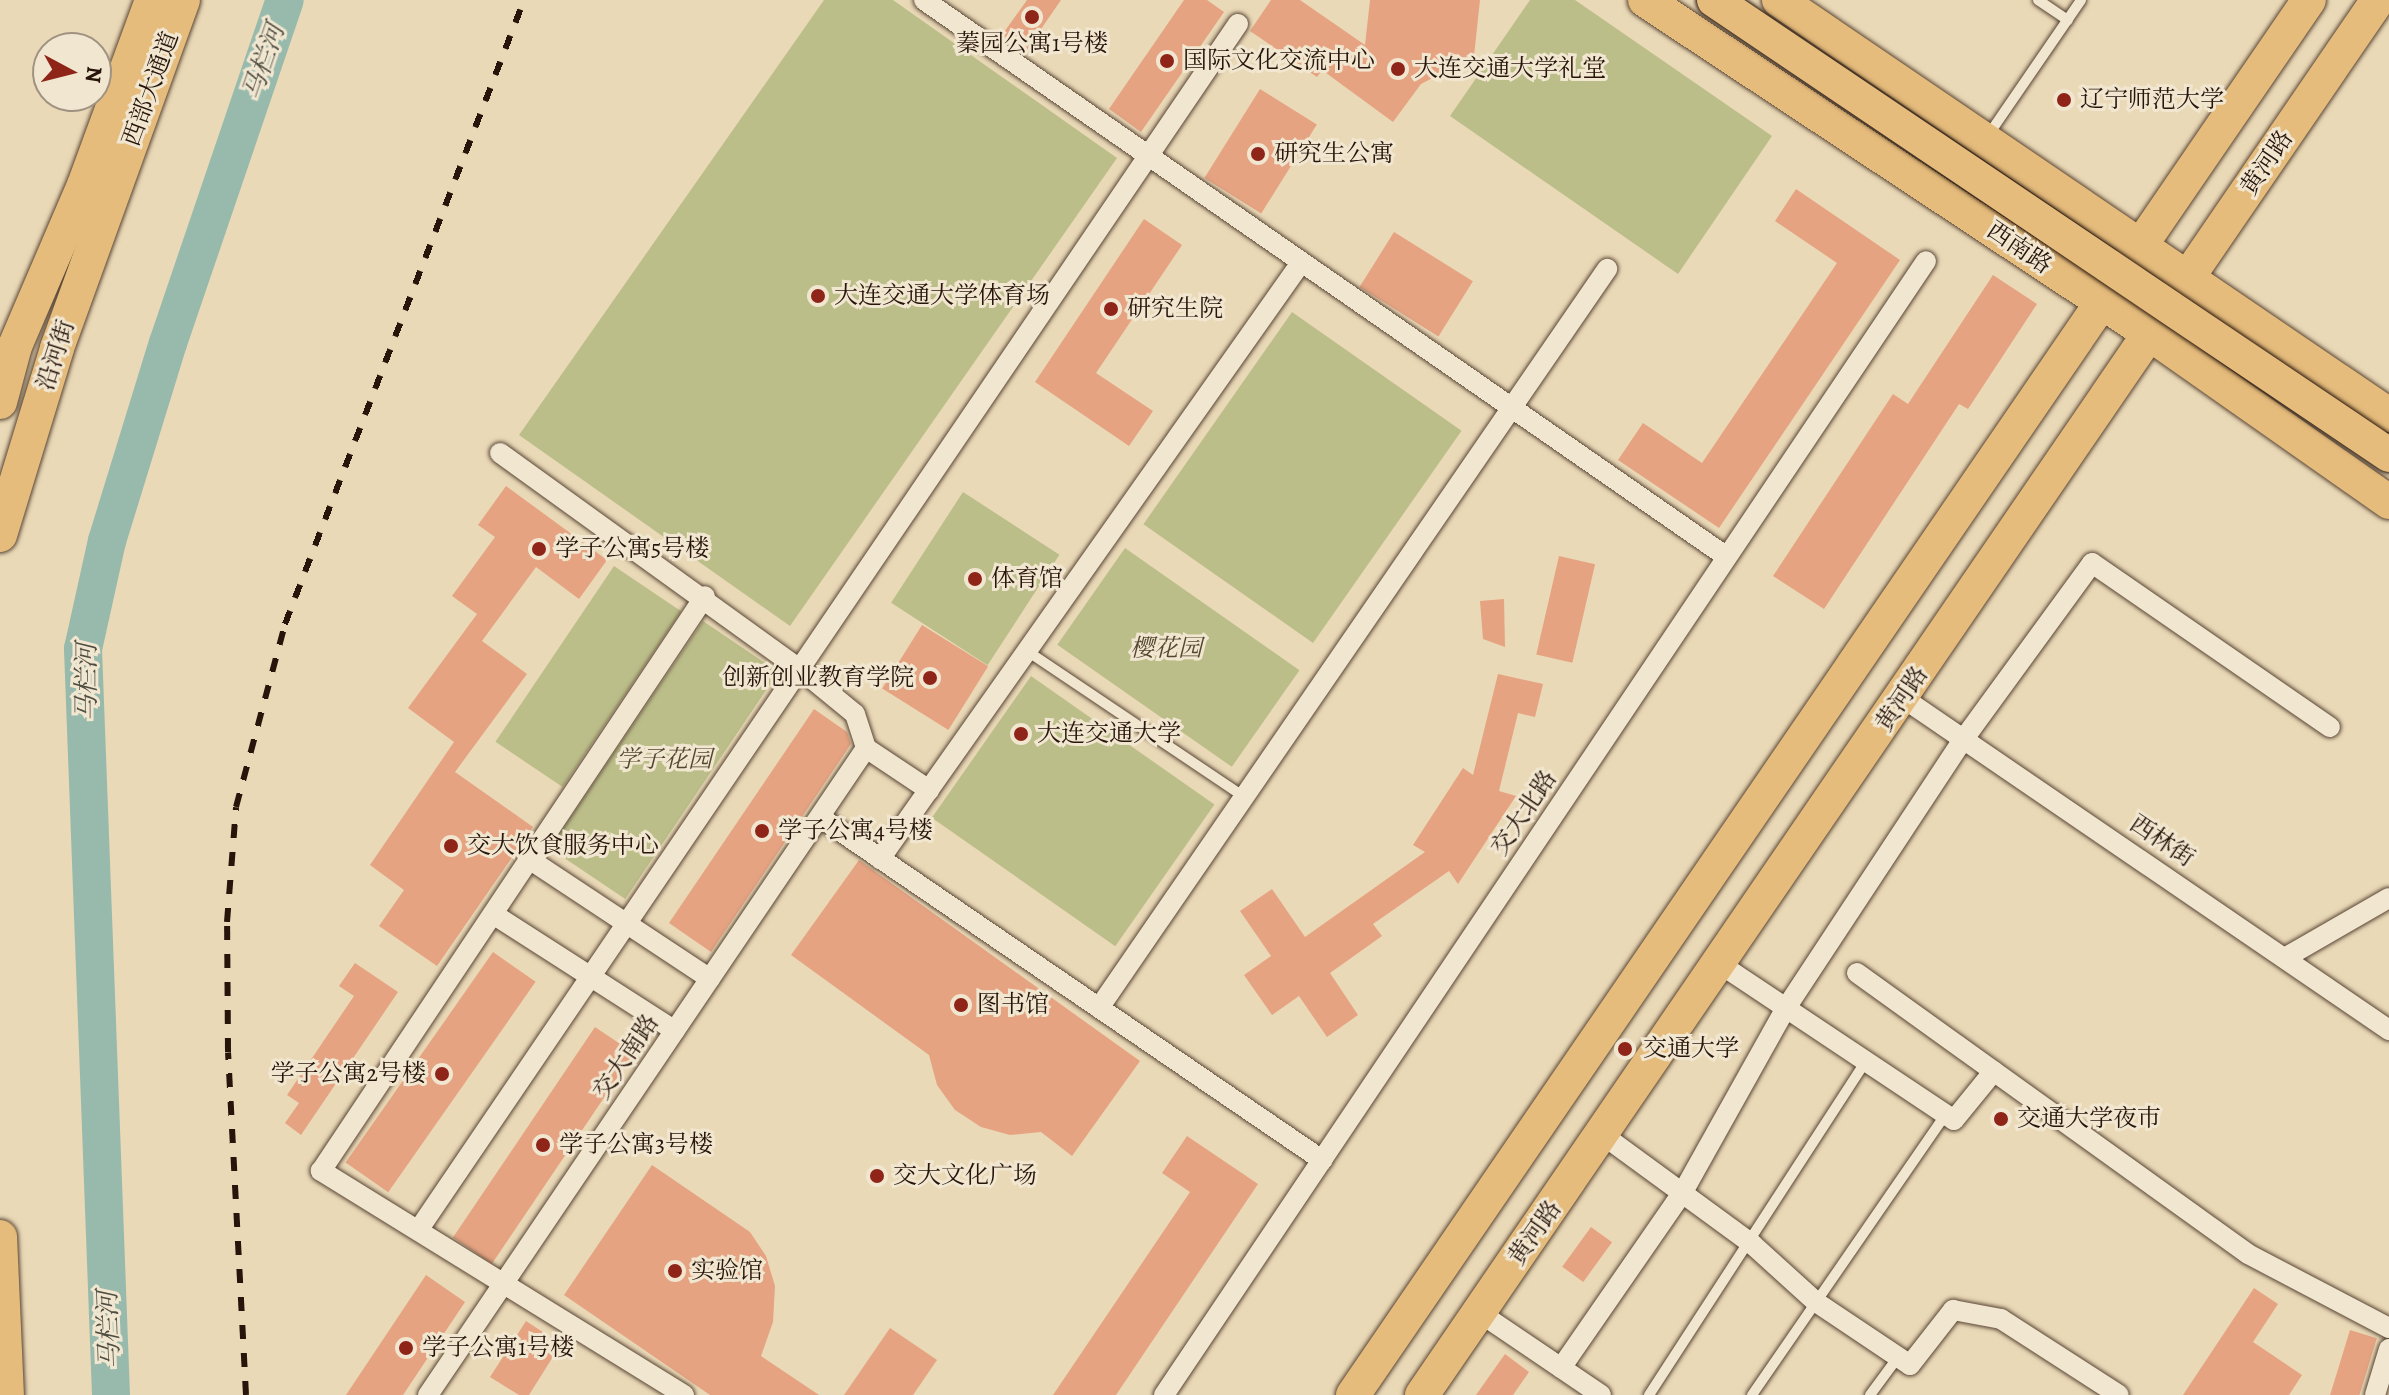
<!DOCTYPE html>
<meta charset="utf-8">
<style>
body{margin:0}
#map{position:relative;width:2389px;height:1395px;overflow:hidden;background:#ead9b7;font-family:Alegreya,"Noto Serif SC",serif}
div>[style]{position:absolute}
.green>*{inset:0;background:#bcbe8a;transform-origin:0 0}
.river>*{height:38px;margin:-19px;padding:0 19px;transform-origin:19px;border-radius:19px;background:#98baac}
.building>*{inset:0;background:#e5a382;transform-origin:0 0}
.roads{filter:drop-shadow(0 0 2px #584535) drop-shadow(0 0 2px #584535)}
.service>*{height:10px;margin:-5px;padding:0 5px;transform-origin:5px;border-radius:5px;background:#f1e6d0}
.minor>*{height:20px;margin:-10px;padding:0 10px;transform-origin:10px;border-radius:10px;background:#f1e6d0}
.primary>*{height:34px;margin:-17px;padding:0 17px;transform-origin:17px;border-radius:17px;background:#e5bc7c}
.trunk>*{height:34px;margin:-17px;padding:0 17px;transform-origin:17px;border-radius:17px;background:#e5bc7c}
.rail>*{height:6px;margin-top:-3px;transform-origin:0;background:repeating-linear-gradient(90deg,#27140a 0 14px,transparent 0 28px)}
.bridges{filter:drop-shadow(0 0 2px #27140a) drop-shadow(0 0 2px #27140a)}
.primary-bridge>*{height:34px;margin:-17px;padding:0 17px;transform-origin:17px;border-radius:17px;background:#e5bc7c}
.dots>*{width:22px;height:22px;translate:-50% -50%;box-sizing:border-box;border:4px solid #f1e6d0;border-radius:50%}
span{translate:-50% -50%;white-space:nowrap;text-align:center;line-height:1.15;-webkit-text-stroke:6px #f1e6d0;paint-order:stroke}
.poi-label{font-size:24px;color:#27140a}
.left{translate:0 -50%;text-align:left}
.right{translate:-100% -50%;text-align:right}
.street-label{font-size:24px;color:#27140a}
.park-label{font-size:24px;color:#544730;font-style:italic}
.water-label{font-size:26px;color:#4f4e43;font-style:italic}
.north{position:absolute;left:32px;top:32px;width:80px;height:80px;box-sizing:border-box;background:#f1e6d0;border:2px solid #a09281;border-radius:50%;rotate:97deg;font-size:22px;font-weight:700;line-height:32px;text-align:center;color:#27140a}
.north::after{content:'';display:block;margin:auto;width:28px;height:36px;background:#8f2418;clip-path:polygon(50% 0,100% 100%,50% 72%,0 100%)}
</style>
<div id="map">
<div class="green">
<i style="clip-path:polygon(824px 0,893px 0,1117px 158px,790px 626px,519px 435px)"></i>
<i style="clip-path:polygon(1530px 0,1575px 0,1772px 136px,1678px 274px,1450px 116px)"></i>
<i style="left:1292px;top:312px;width:207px;height:259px;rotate:35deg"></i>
<i style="left:963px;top:492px;width:115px;height:132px;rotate:33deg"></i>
<i style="left:1125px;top:548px;width:213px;height:118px;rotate:35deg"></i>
<i style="left:614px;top:566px;width:81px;height:212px;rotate:34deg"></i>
<i style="left:703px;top:621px;width:91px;height:274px;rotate:34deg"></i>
<i style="left:1031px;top:676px;width:224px;height:173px;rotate:35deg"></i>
</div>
<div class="river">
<i style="left:111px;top:1395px;width:747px;rotate:-92.15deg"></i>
<i style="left:83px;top:649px;width:111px;rotate:-77.5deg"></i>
<i style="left:107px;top:541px;width:207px;rotate:-72.9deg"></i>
<i style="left:168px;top:343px;width:362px;rotate:-71.2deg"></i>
</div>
<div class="building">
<i style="clip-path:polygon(1027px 0,1061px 0,1026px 51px,1002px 35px)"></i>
<i style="clip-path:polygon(1184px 0,1207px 0,1224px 12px,1141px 132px,1109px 109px)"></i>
<i style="clip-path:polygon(1271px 0,1300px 0,1365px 45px,1370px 0,1480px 0,1474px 56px,1421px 84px,1393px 122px,1322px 70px,1317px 77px,1250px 31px)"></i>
<i style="left:1260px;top:89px;width:67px;height:105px;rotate:32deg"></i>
<i style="clip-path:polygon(1796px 189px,1900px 260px,1719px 528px,1618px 460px,1643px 423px,1702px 463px,1837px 263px,1775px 221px)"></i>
<i style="clip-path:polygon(1144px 219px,1182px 245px,1096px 373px,1153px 411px,1129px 446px,1035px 382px)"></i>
<i style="left:1394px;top:232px;width:93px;height:65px;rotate:32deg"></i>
<i style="clip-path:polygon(1993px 275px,2037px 304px,1968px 409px,1959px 404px,1824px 609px,1773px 576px,1893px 394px,1908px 404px)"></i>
<i style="clip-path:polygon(506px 486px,607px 560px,579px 599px,536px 567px,482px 641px,527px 674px,455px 772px,533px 827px,437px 966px,379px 926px,404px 890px,370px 865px,454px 742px,408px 708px,477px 614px,452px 596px,495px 537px,478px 525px)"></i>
<i style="left:1559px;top:556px;width:37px;height:101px;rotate:13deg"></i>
<i style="clip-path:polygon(1504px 599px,1505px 647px,1483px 639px,1480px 601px)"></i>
<i style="left:922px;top:625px;width:78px;height:75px;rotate:32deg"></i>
<i style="clip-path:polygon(1498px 674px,1543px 684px,1535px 717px,1518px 713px,1499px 791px,1516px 796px,1458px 884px,1449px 871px,1373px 924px,1382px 936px,1330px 973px,1358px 1015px,1327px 1037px,1299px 996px,1272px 1015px,1244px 975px,1271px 956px,1240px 911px,1272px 889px,1305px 937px,1425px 852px,1413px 845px,1463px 768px,1473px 775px)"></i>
<i style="clip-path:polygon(814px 709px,847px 732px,851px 744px,711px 952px,669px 923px)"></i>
<i style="clip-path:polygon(859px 860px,1140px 1061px,1072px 1156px,1041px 1132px,1010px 1135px,981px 1127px,955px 1110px,937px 1085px,929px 1055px,791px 955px)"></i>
<i style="left:493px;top:952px;width:52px;height:257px;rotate:35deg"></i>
<i style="clip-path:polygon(355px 963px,398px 992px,301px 1135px,285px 1123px,299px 1103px,287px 1095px,354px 996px,339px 986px)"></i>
<i style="left:595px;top:1027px;width:47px;height:254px;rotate:34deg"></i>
<i style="clip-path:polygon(1187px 1136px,1258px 1184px,1116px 1395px,1053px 1395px,1190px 1192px,1162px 1173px)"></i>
<i style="clip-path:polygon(652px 1165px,750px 1232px,766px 1256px,775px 1286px,773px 1322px,761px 1356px,819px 1395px,710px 1395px,564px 1295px)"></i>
<i style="left:1591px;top:1227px;width:26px;height:49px;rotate:36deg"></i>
<i style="clip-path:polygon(426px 1275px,465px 1302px,403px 1395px,346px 1395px)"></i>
<i style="clip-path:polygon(2254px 1288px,2278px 1304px,2253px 1342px,2302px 1375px,2289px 1395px,2183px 1395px)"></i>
<i style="clip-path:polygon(526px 1321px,561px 1344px,529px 1395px,519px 1395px,490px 1377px)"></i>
<i style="clip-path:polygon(890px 1328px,937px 1360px,913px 1395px,844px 1395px)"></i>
<i style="left:2350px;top:1330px;width:28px;height:68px;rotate:17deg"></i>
<i style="clip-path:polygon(1505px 1354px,1529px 1372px,1513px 1395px,1476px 1395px)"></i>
</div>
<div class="roads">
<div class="service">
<i style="left:2038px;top:0;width:36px;rotate:34deg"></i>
<i style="left:1987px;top:137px;width:166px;rotate:-55.5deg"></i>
<i style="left:1027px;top:651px;width:262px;rotate:33.9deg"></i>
<i style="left:1649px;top:1395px;width:398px;rotate:-57deg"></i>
<i style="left:1752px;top:1395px;width:341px;rotate:-55.4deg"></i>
<i style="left:1870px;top:1395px;width:47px;rotate:-53.6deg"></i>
</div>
<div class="minor">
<i style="left:924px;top:0;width:977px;rotate:34.75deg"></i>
<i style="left:500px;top:453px;width:370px;rotate:35.8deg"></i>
<i style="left:800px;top:669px;width:71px;rotate:39.3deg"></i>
<i style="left:855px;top:714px;width:36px;rotate:72deg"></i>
<i style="left:866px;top:748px;width:76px;rotate:33.7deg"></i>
<i style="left:1903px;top:698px;width:589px;rotate:34.34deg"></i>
<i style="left:821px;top:818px;width:607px;rotate:34.32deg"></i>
<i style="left:529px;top:859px;width:217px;rotate:33.5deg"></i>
<i style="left:880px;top:859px;width:728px;rotate:-54.78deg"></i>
<i style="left:493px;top:914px;width:216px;rotate:32.7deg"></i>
<i style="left:2288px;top:956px;width:116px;rotate:-29.9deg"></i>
<i style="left:1720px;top:964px;width:281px;rotate:33.7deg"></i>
<i style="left:1954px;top:1120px;width:63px;rotate:-50.8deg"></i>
<i style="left:1857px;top:973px;width:481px;rotate:35.7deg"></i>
<i style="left:2248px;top:1254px;width:159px;rotate:27.7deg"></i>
<i style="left:1099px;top:1008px;width:897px;rotate:-55.49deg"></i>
<i style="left:1603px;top:1135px;width:185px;rotate:36.2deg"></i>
<i style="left:1752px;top:1244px;width:86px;rotate:42.2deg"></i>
<i style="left:1816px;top:1302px;width:113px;rotate:33.8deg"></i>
<i style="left:1910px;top:1365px;width:70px;rotate:-52deg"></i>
<i style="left:1953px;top:1310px;width:49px;rotate:10.6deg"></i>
<i style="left:2001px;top:1319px;width:140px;rotate:32.8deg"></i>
<i style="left:419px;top:1229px;width:1457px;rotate:-55.8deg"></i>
<i style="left:1480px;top:1313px;width:146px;rotate:34.1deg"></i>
<i style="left:1561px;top:1368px;width:214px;rotate:-55.3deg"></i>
<i style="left:1683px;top:1192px;width:211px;rotate:-60.8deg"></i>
<i style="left:1786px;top:1008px;width:321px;rotate:-56.6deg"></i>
<i style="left:1963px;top:740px;width:219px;rotate:-53.9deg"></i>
<i style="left:2092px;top:563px;width:289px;rotate:34.6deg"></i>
<i style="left:428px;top:1395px;width:781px;rotate:-55.9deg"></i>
<i style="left:684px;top:1395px;width:427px;rotate:-148.3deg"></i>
<i style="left:321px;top:1171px;width:691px;rotate:-56.26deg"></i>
<i style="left:1164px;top:1395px;width:1366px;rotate:-56.1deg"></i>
<i style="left:2375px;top:1395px;width:48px;rotate:-73.1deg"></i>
</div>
<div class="primary">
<i style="left:1645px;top:0;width:605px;rotate:33.48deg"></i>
<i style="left:2150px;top:334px;width:292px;rotate:35.1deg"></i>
<i style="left:1779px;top:0;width:738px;rotate:34.23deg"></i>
<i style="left:1353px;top:1395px;width:1691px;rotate:-55.58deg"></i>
<i style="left:1422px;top:1395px;width:1691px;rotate:-55.58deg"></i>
</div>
<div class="trunk">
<i style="left:0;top:402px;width:58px;rotate:-75deg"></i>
<i style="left:15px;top:346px;width:175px;rotate:-66.8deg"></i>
<i style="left:84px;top:185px;width:197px;rotate:-69.8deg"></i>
<i style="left:0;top:535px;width:195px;rotate:-73deg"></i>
<i style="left:57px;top:348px;width:370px;rotate:-70.1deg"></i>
<i style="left:0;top:1237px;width:158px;rotate:87.5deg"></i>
</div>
</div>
<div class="rail">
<i style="left:246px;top:1395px;width:343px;rotate:-93deg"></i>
<i style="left:228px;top:1052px;width:130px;rotate:-90.4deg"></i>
<i style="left:227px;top:922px;width:115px;rotate:-85.5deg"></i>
<i style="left:236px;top:807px;width:189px;rotate:-75deg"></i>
<i style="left:285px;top:624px;width:668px;rotate:-69.04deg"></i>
</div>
<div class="bridges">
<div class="primary-bridge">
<i style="left:1714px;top:0;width:814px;rotate:33.98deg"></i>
</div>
</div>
<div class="dots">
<i style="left:1032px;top:17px;background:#8f2418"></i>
<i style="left:1167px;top:61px;background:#8f2418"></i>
<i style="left:1398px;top:69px;background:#8f2418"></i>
<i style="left:2064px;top:100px;background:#8f2418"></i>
<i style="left:1258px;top:154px;background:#8f2418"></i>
<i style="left:818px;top:296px;background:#8f2418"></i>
<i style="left:1111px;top:309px;background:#8f2418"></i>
<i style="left:539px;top:549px;background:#8f2418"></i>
<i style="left:975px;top:579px;background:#8f2418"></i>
<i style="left:930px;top:678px;background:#8f2418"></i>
<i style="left:1021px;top:734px;background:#8f2418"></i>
<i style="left:762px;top:831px;background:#8f2418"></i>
<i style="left:451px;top:846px;background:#8f2418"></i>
<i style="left:961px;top:1005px;background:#8f2418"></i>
<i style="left:1625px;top:1049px;background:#8f2418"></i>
<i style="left:442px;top:1074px;background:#8f2418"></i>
<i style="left:2001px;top:1119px;background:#8f2418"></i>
<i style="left:543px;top:1145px;background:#8f2418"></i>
<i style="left:877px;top:1176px;background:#8f2418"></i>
<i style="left:675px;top:1271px;background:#8f2418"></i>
<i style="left:406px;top:1348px;background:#8f2418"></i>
</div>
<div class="poi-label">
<span style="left:1032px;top:44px">蓁园公寓1号楼</span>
<span class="left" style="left:1183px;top:61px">国际文化交流中心</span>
<span class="left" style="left:1414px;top:69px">大连交通大学礼堂</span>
<span class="left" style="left:2080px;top:100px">辽宁师范大学</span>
<span class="left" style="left:1274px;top:154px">研究生公寓</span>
<span class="left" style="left:834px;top:296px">大连交通大学体育场</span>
<span class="left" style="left:1127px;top:309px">研究生院</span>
<span class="left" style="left:555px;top:549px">学子公寓5号楼</span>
<span class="left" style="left:991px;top:579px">体育馆</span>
<span class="right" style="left:914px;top:678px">创新创业教育学院</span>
<span class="left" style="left:1037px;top:734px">大连交通大学</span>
<span class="left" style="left:778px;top:831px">学子公寓4号楼</span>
<span class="left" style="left:467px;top:846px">交大饮食服务中心</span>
<span class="left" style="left:977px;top:1005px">图书馆</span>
<span class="left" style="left:1643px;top:1049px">交通大学</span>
<span class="right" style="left:426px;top:1074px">学子公寓2号楼</span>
<span class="left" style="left:2017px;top:1119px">交通大学夜巿</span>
<span class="left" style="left:559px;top:1145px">学子公寓3号楼</span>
<span class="left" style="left:893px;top:1176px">交大文化广场</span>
<span class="left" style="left:691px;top:1271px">实验馆</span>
<span class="left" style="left:422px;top:1348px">学子公寓1号楼</span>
</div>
<div class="street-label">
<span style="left:151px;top:89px;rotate:-70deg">西部大通道</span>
<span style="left:2267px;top:163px;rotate:-56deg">黄河路</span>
<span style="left:2019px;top:248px;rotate:34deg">西南路</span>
<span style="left:56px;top:355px;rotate:-72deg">沿河街</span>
<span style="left:1902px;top:699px;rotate:-56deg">黄河路</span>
<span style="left:1524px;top:813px;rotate:-56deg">交大北路</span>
<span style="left:2162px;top:841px;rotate:34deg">西林街</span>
<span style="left:626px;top:1057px;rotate:-56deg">交大南路</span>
<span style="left:1535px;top:1233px;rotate:-55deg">黄河路</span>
</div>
<div class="park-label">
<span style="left:1166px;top:649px">樱花园</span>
<span style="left:664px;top:760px">学子花园</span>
</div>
<div class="water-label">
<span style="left:264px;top:62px;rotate:-71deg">马栏河</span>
<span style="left:87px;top:682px;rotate:-90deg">马栏河</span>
<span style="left:109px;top:1330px;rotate:-92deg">马栏河</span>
</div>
<div class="north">N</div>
</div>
